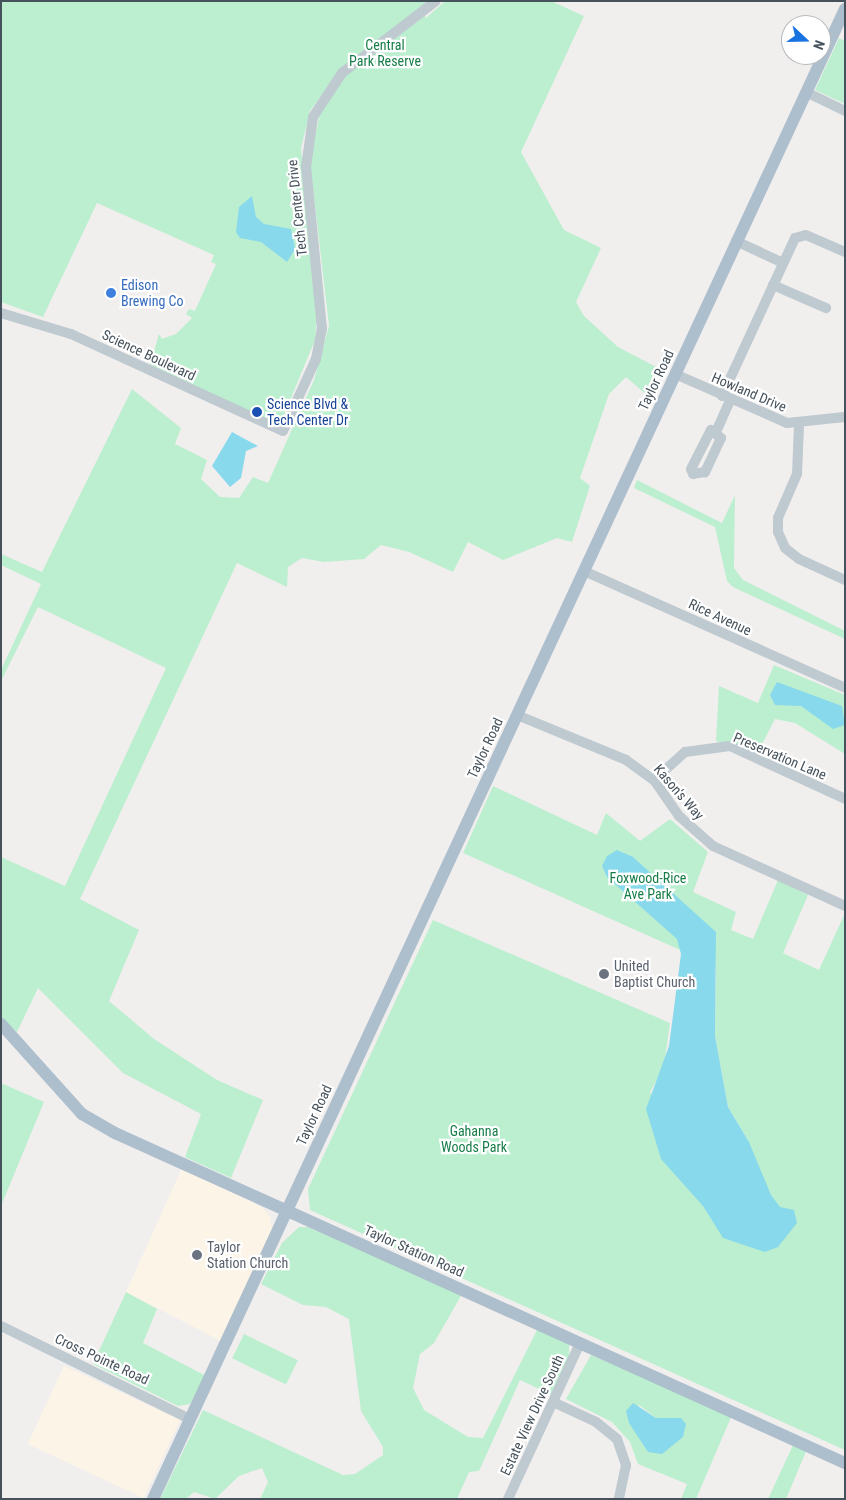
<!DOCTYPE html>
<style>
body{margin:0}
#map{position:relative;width:846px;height:1500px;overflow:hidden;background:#f1eeee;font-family:"Roboto Condensed",sans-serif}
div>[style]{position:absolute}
.commercial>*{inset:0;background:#fcf5e7;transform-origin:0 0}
.green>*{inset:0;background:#bcefcf;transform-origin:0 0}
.water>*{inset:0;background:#89d9ec}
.minor>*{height:10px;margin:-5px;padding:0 5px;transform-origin:5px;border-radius:5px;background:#bec9d0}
.major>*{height:12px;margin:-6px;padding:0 6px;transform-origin:6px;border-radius:6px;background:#adbecd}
.dots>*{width:14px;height:14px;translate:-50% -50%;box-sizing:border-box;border:2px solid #fff;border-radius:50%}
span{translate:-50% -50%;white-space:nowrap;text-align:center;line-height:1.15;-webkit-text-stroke:4.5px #fff;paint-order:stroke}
.park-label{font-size:14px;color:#167d48}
.street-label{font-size:14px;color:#46525b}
.shop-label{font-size:14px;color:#366cbe}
.left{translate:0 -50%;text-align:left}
.transit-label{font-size:14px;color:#164399}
.worship-label{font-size:14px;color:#5b616d}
.frame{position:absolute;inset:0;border:2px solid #46525b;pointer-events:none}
.north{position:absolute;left:781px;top:15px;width:50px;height:50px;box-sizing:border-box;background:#fff;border:1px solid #b5babd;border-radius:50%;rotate:111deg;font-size:14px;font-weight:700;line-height:20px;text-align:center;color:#46525b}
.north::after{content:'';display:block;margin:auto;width:18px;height:22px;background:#1873e0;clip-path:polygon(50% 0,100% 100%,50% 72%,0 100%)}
</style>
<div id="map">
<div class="commercial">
<i style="clip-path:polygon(182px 1168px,263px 1208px,270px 1217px,272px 1230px,221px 1341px,126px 1292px)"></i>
<i style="left:64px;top:1366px;width:128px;height:86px;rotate:25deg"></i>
</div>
<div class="green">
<i style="clip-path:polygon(1px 1px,427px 1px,421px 7px,426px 18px,445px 1px,551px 1px,584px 16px,521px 152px,564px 230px,601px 248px,576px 302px,584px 316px,618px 347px,662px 370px,649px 397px,626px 377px,609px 394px,580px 478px,590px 486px,572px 542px,557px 538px,503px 560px,468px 542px,453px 572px,409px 552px,381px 545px,364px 559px,324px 562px,302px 558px,288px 567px,287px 587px,237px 563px,80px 899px,139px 930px,109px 1001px,154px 1039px,217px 1080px,263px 1100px,231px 1178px,185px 1157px,201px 1114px,123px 1073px,38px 988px,17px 1032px,1px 1018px,1px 857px,65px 886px,166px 668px,38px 607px,1px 681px,1px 670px,41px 584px,1px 565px,1px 554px,42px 572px,132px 389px,181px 428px,175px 444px,207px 460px,201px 479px,220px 497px,239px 498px,253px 477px,268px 483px,314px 380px,329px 326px,310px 162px,320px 113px,337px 74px,310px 111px,301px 148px,317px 315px,315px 340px,282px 420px,275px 424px,150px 365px,159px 334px,162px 339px,176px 334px,192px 318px,186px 314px,189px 309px,195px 311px,216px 264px,211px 262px,214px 255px,97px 203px,43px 317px,1px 302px)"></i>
<i style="clip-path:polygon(839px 38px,845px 41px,845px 104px,815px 90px)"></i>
<i style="clip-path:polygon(637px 480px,722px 523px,735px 495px,734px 568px,743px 580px,845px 631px,845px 639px,733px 587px,727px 581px,715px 527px,634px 488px)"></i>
<i style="clip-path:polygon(774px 665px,845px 695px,845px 754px,795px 723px,775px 719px,757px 754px,716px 741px,719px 686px,758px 703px)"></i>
<i style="clip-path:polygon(493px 786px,597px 835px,606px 813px,640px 841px,670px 819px,708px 852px,693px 892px,736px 912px,731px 930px,753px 939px,778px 880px,808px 895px,783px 953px,819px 970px,845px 913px,845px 1450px,310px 1210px,308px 1189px,433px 920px,670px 1023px,664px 1065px,650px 1093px,749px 1142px,728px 1107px,715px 1036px,716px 966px,463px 853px)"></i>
<i style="clip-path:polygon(1px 1083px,44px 1102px,1px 1206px)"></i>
<i style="clip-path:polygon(299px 1227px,308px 1227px,462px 1294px,434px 1343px,420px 1354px,413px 1388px,424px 1410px,468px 1437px,483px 1438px,538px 1328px,569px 1344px,569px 1358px,552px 1395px,520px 1380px,479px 1471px,469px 1472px,457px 1499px,260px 1499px,268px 1482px,262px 1468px,239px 1476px,215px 1499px,194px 1492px,186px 1499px,160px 1499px,203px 1410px,343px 1475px,355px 1474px,383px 1455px,383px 1447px,361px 1411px,349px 1319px,326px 1307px,303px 1305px,261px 1284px,282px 1243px)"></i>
<i style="clip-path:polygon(126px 1292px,157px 1309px,143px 1343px,206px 1376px,190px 1404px,178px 1406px,93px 1364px)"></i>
<i style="left:244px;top:1334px;width:60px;height:27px;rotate:26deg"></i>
<i style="clip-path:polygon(evenodd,591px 1355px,732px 1415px,696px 1499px,681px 1499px,687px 1484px,638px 1464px,630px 1442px,612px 1422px,566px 1399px,591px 1355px,639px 1405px,656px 1418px,672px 1419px,648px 1452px,639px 1405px)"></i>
<i style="clip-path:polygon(794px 1443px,807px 1449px,786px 1499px,768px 1499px)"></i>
</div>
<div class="water">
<i style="clip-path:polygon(252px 196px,256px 217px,264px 224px,291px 229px,295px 249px,287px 262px,261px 242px,240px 238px,236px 232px,239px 207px)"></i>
<i style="clip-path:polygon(232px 432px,258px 446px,246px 451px,241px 478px,230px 487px,212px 466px)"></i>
<i style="clip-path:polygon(777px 682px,842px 706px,845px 725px,833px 729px,801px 706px,775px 705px,770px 695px)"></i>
<i style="clip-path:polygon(617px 850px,633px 857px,716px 932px,715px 1036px,728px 1107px,749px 1142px,771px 1195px,780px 1207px,794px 1210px,797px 1223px,778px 1247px,765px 1252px,723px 1238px,703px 1206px,661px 1159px,646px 1109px,669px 1046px,681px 954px,677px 939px,607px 877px,602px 866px,607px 856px)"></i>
<i style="clip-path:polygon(633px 1403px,656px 1418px,681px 1418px,686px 1424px,683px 1437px,662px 1454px,648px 1452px,629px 1423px,626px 1411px)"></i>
</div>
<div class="minor">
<i style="left:806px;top:92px;width:43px;rotate:26deg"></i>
<i style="left:736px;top:241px;width:52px;rotate:25.1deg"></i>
<i style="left:773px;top:285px;width:58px;rotate:23.5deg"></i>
<i style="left:1px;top:313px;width:73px;rotate:16.7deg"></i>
<i style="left:71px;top:334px;width:233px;rotate:24.6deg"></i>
<i style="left:283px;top:431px;width:79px;rotate:-65.4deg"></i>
<i style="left:316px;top:359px;width:31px;rotate:-79deg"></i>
<i style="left:322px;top:329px;width:163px;rotate:-95.6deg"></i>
<i style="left:306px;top:167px;width:50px;rotate:-82deg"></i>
<i style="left:313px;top:117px;width:53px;rotate:-56.6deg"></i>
<i style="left:342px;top:73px;width:118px;rotate:-37.5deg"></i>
<i style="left:675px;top:374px;width:122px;rotate:23.6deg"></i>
<i style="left:787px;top:423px;width:58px;rotate:-5.9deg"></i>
<i style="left:722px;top:396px;width:174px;rotate:-65.2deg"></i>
<i style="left:795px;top:238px;width:11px;rotate:-15deg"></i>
<i style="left:806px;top:235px;width:43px;rotate:23.6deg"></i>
<i style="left:799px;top:425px;width:49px;rotate:92.3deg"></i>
<i style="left:797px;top:474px;width:48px;rotate:113.4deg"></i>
<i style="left:778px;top:518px;width:14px;rotate:90deg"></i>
<i style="left:778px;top:532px;width:17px;rotate:66deg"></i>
<i style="left:785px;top:548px;width:18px;rotate:38deg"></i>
<i style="left:799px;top:559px;width:51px;rotate:24.5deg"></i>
<i style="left:711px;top:430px;width:13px;rotate:39deg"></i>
<i style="left:721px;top:438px;width:38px;rotate:115deg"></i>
<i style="left:705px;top:472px;width:12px;rotate:171deg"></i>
<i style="left:693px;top:474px;width:5px;rotate:-112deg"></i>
<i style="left:691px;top:469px;width:44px;rotate:-62.9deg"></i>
<i style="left:716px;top:432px;width:35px;rotate:-66deg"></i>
<i style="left:584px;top:571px;width:286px;rotate:24.1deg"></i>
<i style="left:517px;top:715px;width:118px;rotate:22.4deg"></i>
<i style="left:626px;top:760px;width:34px;rotate:36deg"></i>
<i style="left:654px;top:780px;width:44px;rotate:55.2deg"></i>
<i style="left:679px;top:816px;width:45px;rotate:41.4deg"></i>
<i style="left:713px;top:846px;width:145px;rotate:24.4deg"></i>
<i style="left:654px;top:780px;width:42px;rotate:-42.1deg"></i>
<i style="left:685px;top:752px;width:45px;rotate:-7.6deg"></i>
<i style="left:730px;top:746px;width:127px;rotate:24.7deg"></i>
<i style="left:1px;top:1326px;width:211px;rotate:26.2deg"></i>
<i style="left:553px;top:1402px;width:47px;rotate:24.9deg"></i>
<i style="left:596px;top:1422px;width:27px;rotate:39deg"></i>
<i style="left:617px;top:1439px;width:28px;rotate:71deg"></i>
<i style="left:626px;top:1465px;width:35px;rotate:102deg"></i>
<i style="left:508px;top:1499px;width:172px;rotate:-65.2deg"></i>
</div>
<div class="major">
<i style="left:1px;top:1024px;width:121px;rotate:48deg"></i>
<i style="left:82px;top:1114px;width:38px;rotate:30deg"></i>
<i style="left:115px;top:1133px;width:801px;rotate:24.33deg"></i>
<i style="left:153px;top:1499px;width:1643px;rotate:-65.09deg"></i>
</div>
<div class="dots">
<i style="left:111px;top:293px;background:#3f7fe0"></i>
<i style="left:257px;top:412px;background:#1a4fb4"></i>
<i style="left:604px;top:974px;background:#6b7280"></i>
<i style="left:197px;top:1255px;background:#6b7280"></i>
</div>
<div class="park-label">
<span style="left:385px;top:53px">Central<br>Park Reserve</span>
<span style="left:648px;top:886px">Foxwood-Rice<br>Ave Park</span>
<span style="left:474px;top:1139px">Gahanna<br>Woods Park</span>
</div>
<div class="street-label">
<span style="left:297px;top:208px;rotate:-96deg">Tech Center Drive</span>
<span style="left:149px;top:355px;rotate:25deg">Science Boulevard</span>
<span style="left:656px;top:380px;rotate:-65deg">Taylor Road</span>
<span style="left:749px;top:392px;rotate:23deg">Howland Drive</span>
<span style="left:720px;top:617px;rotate:25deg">Rice Avenue</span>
<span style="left:485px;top:748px;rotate:-65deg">Taylor Road</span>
<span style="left:780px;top:756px;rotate:23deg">Preservation Lane</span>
<span style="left:679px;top:792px;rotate:49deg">Kason's Way</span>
<span style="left:314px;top:1115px;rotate:-65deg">Taylor Road</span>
<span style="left:414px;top:1251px;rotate:24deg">Taylor Station Road</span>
<span style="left:102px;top:1359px;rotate:25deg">Cross Pointe Road</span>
<span style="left:532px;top:1415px;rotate:-65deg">Estate View Drive South</span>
</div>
<div class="shop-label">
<span class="left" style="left:121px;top:293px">Edison<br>Brewing Co</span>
</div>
<div class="transit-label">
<span class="left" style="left:267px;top:412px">Science Blvd &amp;<br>Tech Center Dr</span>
</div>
<div class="worship-label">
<span class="left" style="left:614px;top:974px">United<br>Baptist Church</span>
<span class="left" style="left:207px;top:1255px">Taylor<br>Station Church</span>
</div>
<div class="frame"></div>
<div class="north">N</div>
</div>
